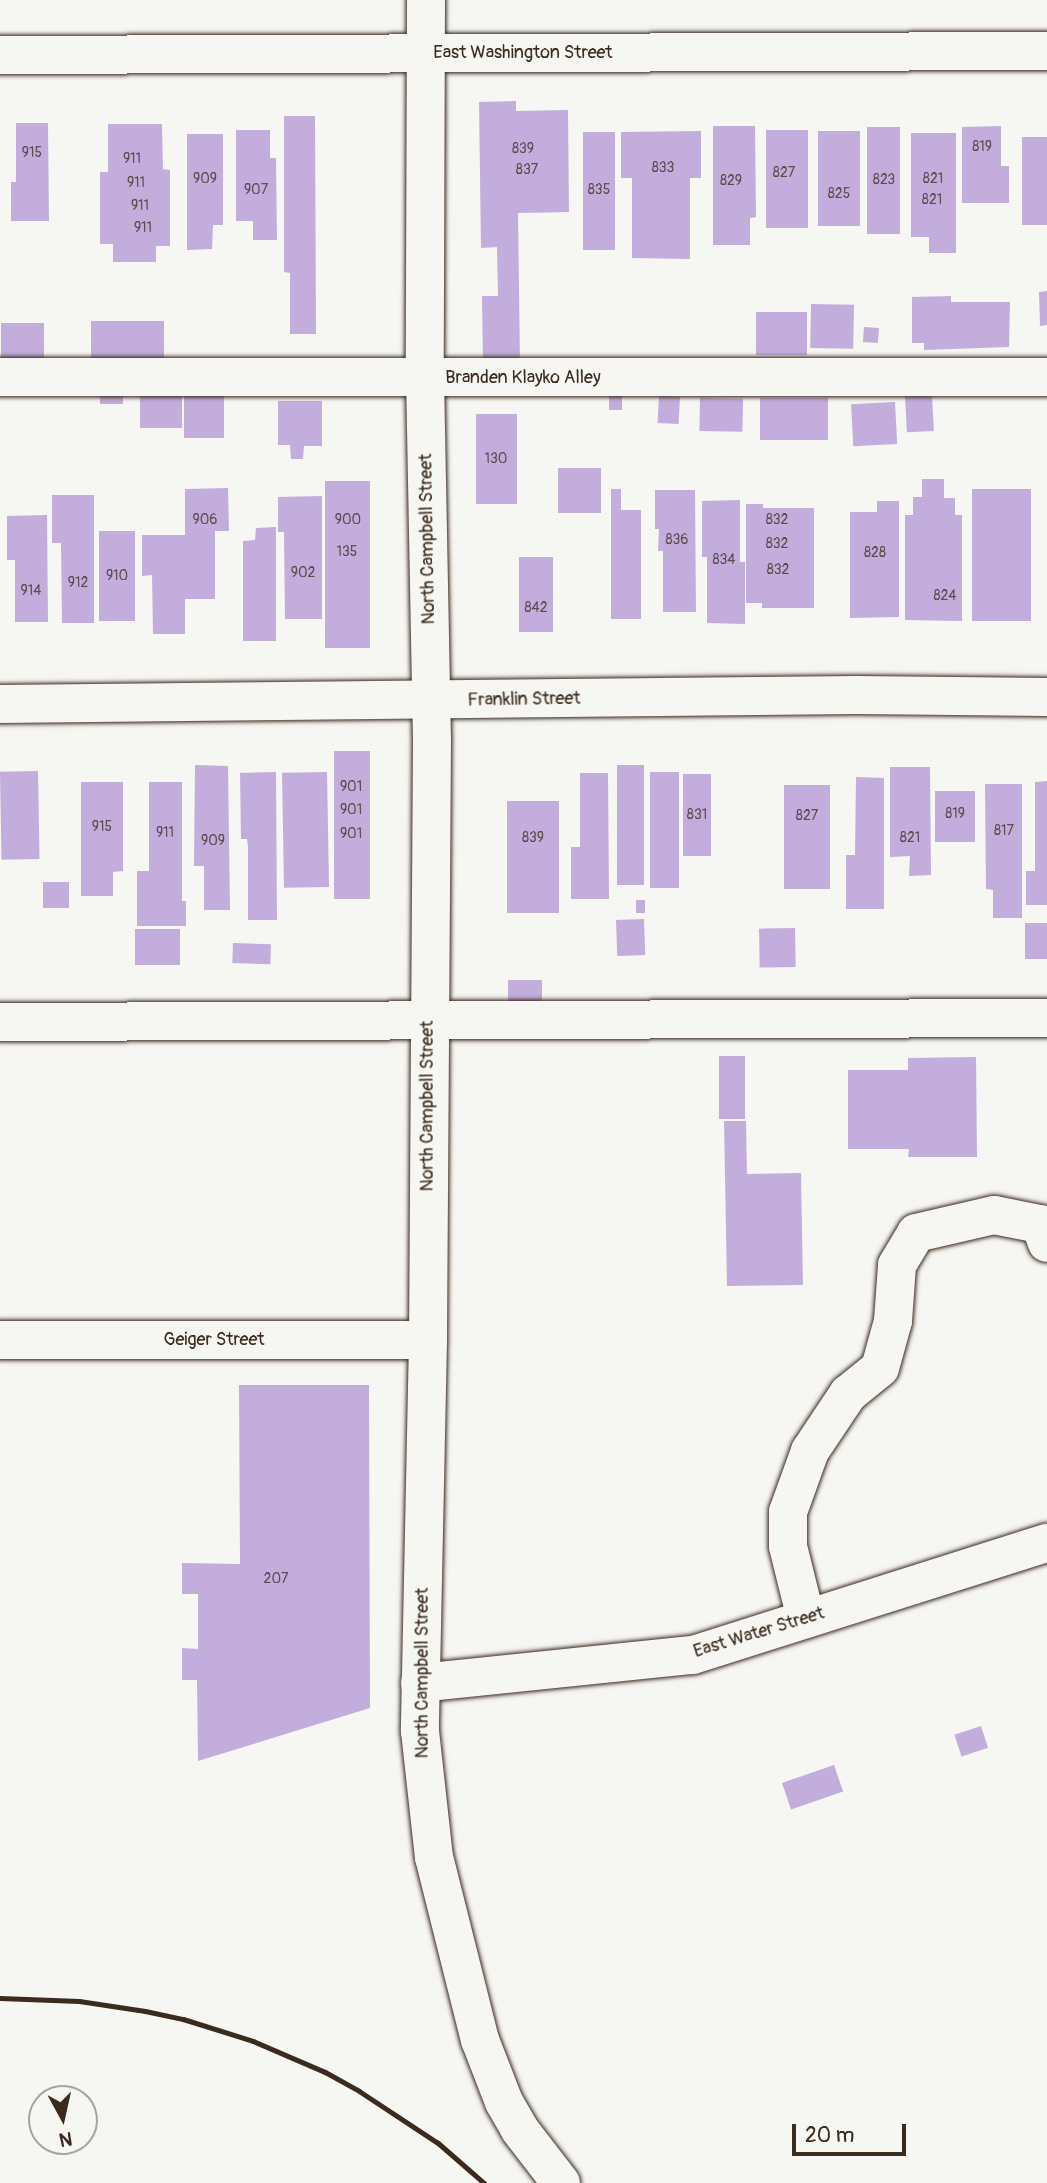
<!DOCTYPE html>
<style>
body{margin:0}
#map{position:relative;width:1047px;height:2183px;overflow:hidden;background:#f6f6f2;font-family:Pangolin,sans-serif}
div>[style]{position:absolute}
.building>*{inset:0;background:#c3addc;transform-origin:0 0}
.roads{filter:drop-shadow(0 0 2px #3b2a1e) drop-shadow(0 0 2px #3b2a1e)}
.minor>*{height:38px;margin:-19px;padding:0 19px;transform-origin:19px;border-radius:19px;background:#f6f6f2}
.rail>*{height:5px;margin:-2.5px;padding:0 2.5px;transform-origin:2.5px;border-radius:2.5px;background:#3b2a1e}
span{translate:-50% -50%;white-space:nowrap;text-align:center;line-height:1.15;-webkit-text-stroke:6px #f6f6f2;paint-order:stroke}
.number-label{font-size:14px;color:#5d4b4e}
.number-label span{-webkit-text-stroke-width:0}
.street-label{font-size:18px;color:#3b2a1e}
.north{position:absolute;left:28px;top:2085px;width:70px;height:70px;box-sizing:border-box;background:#f6f6f2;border:2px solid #aba49d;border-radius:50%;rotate:172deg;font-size:19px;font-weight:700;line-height:28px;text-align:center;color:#3b2a1e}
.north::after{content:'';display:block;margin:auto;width:24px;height:32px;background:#3b2a1e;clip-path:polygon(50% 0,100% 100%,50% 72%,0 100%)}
.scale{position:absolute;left:792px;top:2124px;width:114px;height:32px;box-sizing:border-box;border:4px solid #3b2a1e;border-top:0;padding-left:9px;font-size:21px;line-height:24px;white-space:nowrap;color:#3b2a1e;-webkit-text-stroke:5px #f6f6f2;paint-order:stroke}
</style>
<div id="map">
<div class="building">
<i style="clip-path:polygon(516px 101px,516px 111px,568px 110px,569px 212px,518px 213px,520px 364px,483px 365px,482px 296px,498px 296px,497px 247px,481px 248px,479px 102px)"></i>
<i style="clip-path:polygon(284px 116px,315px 116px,316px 334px,290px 334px,290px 273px,284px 272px)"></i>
<i style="clip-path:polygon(16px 123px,48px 123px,49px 221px,11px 221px,11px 182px,16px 182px)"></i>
<i style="clip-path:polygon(108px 124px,162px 124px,163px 169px,170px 170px,170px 246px,156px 246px,156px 262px,113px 262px,113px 244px,100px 244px,100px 172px,108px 172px)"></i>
<i style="clip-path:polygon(713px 126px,755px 126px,756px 217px,750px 218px,750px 245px,713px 245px)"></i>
<i style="clip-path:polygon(1001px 126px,1001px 166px,1009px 166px,1009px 203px,962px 203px,962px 127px)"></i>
<i style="left:867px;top:127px;width:33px;height:107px"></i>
<i style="clip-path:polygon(236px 130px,270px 130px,270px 158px,276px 158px,277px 240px,253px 240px,253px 221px,236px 221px)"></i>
<i style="left:766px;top:130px;width:42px;height:98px"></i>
<i style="clip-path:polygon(701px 131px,701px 178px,690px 178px,690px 259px,632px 258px,632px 178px,621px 178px,621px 132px)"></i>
<i style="left:818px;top:131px;width:42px;height:95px"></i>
<i style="left:583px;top:132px;width:32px;height:118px"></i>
<i style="clip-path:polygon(911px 133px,956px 133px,956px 253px,929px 253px,929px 237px,911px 237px)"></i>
<i style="clip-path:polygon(187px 134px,223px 134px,223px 225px,213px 225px,212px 249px,187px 250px)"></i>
<i style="left:1022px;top:137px;width:25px;height:88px"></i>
<i style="clip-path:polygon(1047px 291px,1047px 325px,1040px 326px,1039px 292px)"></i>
<i style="clip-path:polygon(951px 296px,951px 302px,1010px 302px,1009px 347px,924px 350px,924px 343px,912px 343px,912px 297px)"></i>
<i style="left:811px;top:304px;width:43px;height:44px;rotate:1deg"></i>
<i style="left:756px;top:312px;width:51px;height:43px"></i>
<i style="left:91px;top:321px;width:73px;height:42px"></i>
<i style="left:1px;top:323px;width:43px;height:40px"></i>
<i style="left:864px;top:327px;width:15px;height:15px;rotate:4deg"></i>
<i style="clip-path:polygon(100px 390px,123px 393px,123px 404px,100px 404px)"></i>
<i style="left:140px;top:390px;width:42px;height:38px"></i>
<i style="left:224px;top:390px;width:48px;height:40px;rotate:90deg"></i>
<i style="left:609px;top:391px;width:13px;height:19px"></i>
<i style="left:932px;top:395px;width:36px;height:27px;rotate:87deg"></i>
<i style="left:659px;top:396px;width:21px;height:27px;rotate:3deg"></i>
<i style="left:700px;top:398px;width:43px;height:33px;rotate:1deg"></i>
<i style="left:760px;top:398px;width:68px;height:42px"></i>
<i style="clip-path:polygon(278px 401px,322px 401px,322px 446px,304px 446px,303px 459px,291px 459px,290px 445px,278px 445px)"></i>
<i style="left:895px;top:402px;width:42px;height:44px;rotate:87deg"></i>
<i style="left:476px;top:414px;width:41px;height:90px"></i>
<i style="left:558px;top:468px;width:43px;height:45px"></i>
<i style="clip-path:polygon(922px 479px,944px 479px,944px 498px,955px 498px,955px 515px,962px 515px,962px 621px,905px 620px,905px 515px,913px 515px,913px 497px,922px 497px)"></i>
<i style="left:325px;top:481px;width:45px;height:167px"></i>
<i style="clip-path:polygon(228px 488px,229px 531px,215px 531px,215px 599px,185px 599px,185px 634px,153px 634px,152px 575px,142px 576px,142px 535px,185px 535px,185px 489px)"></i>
<i style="clip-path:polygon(611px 489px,621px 489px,621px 510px,641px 510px,641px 619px,611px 619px)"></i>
<i style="left:972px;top:489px;width:59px;height:132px"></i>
<i style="clip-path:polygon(655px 490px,695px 490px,696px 612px,663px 612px,663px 551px,658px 551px,659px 529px,655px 529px)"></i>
<i style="clip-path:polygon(52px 495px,94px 495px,94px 623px,62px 623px,61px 543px,52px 543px)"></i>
<i style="clip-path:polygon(322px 496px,322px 619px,285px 619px,284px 532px,278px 532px,278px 497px)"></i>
<i style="clip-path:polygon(740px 500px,740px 562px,745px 562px,745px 624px,707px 623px,707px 557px,702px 557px,702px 501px)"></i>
<i style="clip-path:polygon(877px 501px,899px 501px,899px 617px,850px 618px,850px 512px,877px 512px)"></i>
<i style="clip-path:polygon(746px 504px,763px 504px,763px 508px,814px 508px,814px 608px,762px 608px,762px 603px,746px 603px)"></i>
<i style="clip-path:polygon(47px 515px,48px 622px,15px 622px,15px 560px,7px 560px,7px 516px)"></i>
<i style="clip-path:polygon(276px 527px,276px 641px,243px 641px,243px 541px,255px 540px,256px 528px)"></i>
<i style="left:99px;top:531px;width:36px;height:90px"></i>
<i style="left:519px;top:557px;width:34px;height:75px"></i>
<i style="left:334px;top:751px;width:36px;height:148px"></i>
<i style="clip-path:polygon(195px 765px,228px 766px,230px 910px,204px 910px,204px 866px,194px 866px)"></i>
<i style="left:617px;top:765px;width:27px;height:120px"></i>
<i style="clip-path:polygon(890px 767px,930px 767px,931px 875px,909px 876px,910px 856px,890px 857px)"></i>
<i style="left:38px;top:771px;width:88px;height:38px;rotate:89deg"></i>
<i style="clip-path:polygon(276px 772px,277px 920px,248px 920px,248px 846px,247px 839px,241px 839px,240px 773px)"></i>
<i style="left:327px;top:772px;width:115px;height:45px;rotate:89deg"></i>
<i style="left:650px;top:772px;width:29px;height:116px"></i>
<i style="clip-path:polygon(580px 773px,608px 773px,609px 899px,571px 899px,571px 847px,580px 847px)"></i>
<i style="left:683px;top:774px;width:28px;height:82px"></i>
<i style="clip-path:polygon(856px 777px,884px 778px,884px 909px,846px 909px,846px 855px,855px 855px)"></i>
<i style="clip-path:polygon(1047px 781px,1047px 905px,1026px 905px,1026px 871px,1035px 871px,1035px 782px)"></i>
<i style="clip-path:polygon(81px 782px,123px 782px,123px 871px,113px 872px,113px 896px,81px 896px)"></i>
<i style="clip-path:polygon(149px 782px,182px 782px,182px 901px,186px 901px,186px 926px,137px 926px,137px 871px,149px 871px)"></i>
<i style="clip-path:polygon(985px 784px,1022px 784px,1022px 918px,993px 918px,993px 890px,986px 889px)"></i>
<i style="left:784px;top:785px;width:46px;height:104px"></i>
<i style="left:975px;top:791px;width:51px;height:40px;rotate:90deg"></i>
<i style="left:507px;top:801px;width:52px;height:112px"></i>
<i style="left:43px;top:882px;width:26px;height:26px"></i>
<i style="left:636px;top:900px;width:9px;height:13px"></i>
<i style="left:644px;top:919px;width:36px;height:28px;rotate:88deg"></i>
<i style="left:1025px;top:923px;width:22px;height:36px"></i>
<i style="left:795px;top:928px;width:39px;height:36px;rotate:89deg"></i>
<i style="left:135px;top:929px;width:45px;height:36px"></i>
<i style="left:233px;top:943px;width:38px;height:20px;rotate:2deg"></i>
<i style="left:508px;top:980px;width:34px;height:23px"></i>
<i style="left:719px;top:1056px;width:26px;height:63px"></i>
<i style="clip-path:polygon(976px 1057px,977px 1157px,908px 1157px,909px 1149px,848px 1149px,848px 1070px,908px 1070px,908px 1058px)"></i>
<i style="clip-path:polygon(724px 1121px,746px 1121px,747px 1174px,801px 1173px,803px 1285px,727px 1286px)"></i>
<i style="clip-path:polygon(239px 1385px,369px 1385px,370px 1708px,198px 1761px,197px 1680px,182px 1680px,182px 1648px,198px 1649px,198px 1594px,182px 1594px,182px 1563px,240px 1564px)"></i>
<i style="left:981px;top:1726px;width:23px;height:28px;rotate:72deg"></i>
<i style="left:834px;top:1765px;width:28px;height:55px;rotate:71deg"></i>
</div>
<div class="roads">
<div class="minor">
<i style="left:426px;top:0;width:377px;rotate:90.2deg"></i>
<i style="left:425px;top:377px;width:362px;rotate:88.9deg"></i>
<i style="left:432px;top:739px;width:601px;rotate:90.38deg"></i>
<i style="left:428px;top:1340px;width:391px;rotate:91.2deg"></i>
<i style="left:420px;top:1731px;width:127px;rotate:83.7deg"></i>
<i style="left:434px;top:1857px;width:189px;rotate:75.9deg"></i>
<i style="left:480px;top:2040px;width:66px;rotate:68.8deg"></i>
<i style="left:504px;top:2102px;width:32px;rotate:60deg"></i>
<i style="left:520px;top:2130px;width:67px;rotate:52.3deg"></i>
<i style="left:0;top:55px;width:1047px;rotate:-0.22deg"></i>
<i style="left:0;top:377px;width:1047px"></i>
<i style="left:0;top:704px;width:856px;rotate:-0.6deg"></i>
<i style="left:856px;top:695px;width:191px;rotate:0.6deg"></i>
<i style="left:0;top:1022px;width:1047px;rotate:-0.22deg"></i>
<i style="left:0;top:1340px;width:428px"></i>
<i style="left:806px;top:1619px;width:75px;rotate:-103.9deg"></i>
<i style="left:788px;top:1546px;width:34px;rotate:-90deg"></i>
<i style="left:788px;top:1512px;width:65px;rotate:-70.2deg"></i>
<i style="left:810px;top:1451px;width:69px;rotate:-56.3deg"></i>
<i style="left:848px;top:1394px;width:41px;rotate:-39.1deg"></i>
<i style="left:880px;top:1368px;width:49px;rotate:-74.5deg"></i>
<i style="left:893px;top:1321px;width:56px;rotate:-85.9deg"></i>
<i style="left:897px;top:1265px;width:37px;rotate:-59deg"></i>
<i style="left:916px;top:1233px;width:80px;rotate:-13deg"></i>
<i style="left:994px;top:1215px;width:47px;rotate:11.1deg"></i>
<i style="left:1040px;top:1224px;width:20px;rotate:70deg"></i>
<i style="left:420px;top:1683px;width:274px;rotate:-5.9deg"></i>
<i style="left:693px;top:1655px;width:371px;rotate:-17.6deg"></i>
</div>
</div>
<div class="rail">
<i style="left:0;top:1998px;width:79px;rotate:2.2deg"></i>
<i style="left:79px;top:2001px;width:67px;rotate:8.6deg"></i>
<i style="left:145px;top:2011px;width:39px;rotate:12deg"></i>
<i style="left:183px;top:2019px;width:73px;rotate:17.4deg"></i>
<i style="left:253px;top:2041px;width:78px;rotate:23.3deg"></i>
<i style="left:325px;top:2072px;width:39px;rotate:29deg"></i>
<i style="left:359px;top:2091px;width:95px;rotate:33.4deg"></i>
<i style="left:438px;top:2143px;width:61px;rotate:41deg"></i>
</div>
<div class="number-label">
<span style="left:982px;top:147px">819</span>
<span style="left:523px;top:149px">839</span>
<span style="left:32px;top:153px">915</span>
<span style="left:132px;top:159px">911</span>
<span style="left:663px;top:168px">833</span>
<span style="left:527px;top:170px">837</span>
<span style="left:784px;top:173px">827</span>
<span style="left:205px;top:179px">909</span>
<span style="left:933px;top:179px">821</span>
<span style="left:884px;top:180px">823</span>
<span style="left:731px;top:181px">829</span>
<span style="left:136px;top:183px">911</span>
<span style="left:256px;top:190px">907</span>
<span style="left:599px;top:190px">835</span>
<span style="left:839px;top:194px">825</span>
<span style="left:932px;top:200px">821</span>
<span style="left:140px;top:206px">911</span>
<span style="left:143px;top:228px">911</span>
<span style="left:496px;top:459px">130</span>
<span style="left:205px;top:520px">906</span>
<span style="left:348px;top:520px">900</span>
<span style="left:777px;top:520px">832</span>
<span style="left:677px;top:540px">836</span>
<span style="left:777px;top:544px">832</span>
<span style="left:347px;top:552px">135</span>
<span style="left:875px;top:553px">828</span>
<span style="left:724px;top:560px">834</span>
<span style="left:778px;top:570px">832</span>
<span style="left:303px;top:573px">902</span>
<span style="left:117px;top:576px">910</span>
<span style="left:78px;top:583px">912</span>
<span style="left:31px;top:591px">914</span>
<span style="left:945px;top:596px">824</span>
<span style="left:536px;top:608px">842</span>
<span style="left:351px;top:787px">901</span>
<span style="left:351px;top:810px">901</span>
<span style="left:955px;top:814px">819</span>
<span style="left:697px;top:815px">831</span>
<span style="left:807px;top:816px">827</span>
<span style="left:102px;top:827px">915</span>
<span style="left:1004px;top:831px">817</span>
<span style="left:165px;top:833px">911</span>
<span style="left:351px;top:834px">901</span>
<span style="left:533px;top:838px">839</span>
<span style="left:910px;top:838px">821</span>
<span style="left:213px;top:841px">909</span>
<span style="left:276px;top:1579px">207</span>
</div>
<div class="street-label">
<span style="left:523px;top:53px">East Washington Street</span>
<span style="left:523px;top:378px">Branden Klayko Alley</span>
<span style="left:428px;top:539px;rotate:-91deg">North Campbell Street</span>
<span style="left:524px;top:700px;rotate:-1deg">Franklin Street</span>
<span style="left:428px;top:1106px;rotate:-90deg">North Campbell Street</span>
<span style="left:214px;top:1340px">Geiger Street</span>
<span style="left:759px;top:1633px;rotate:-17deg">East Water Street</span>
<span style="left:423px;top:1673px;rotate:-90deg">North Campbell Street</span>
</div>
<div class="north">N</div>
<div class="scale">20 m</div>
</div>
